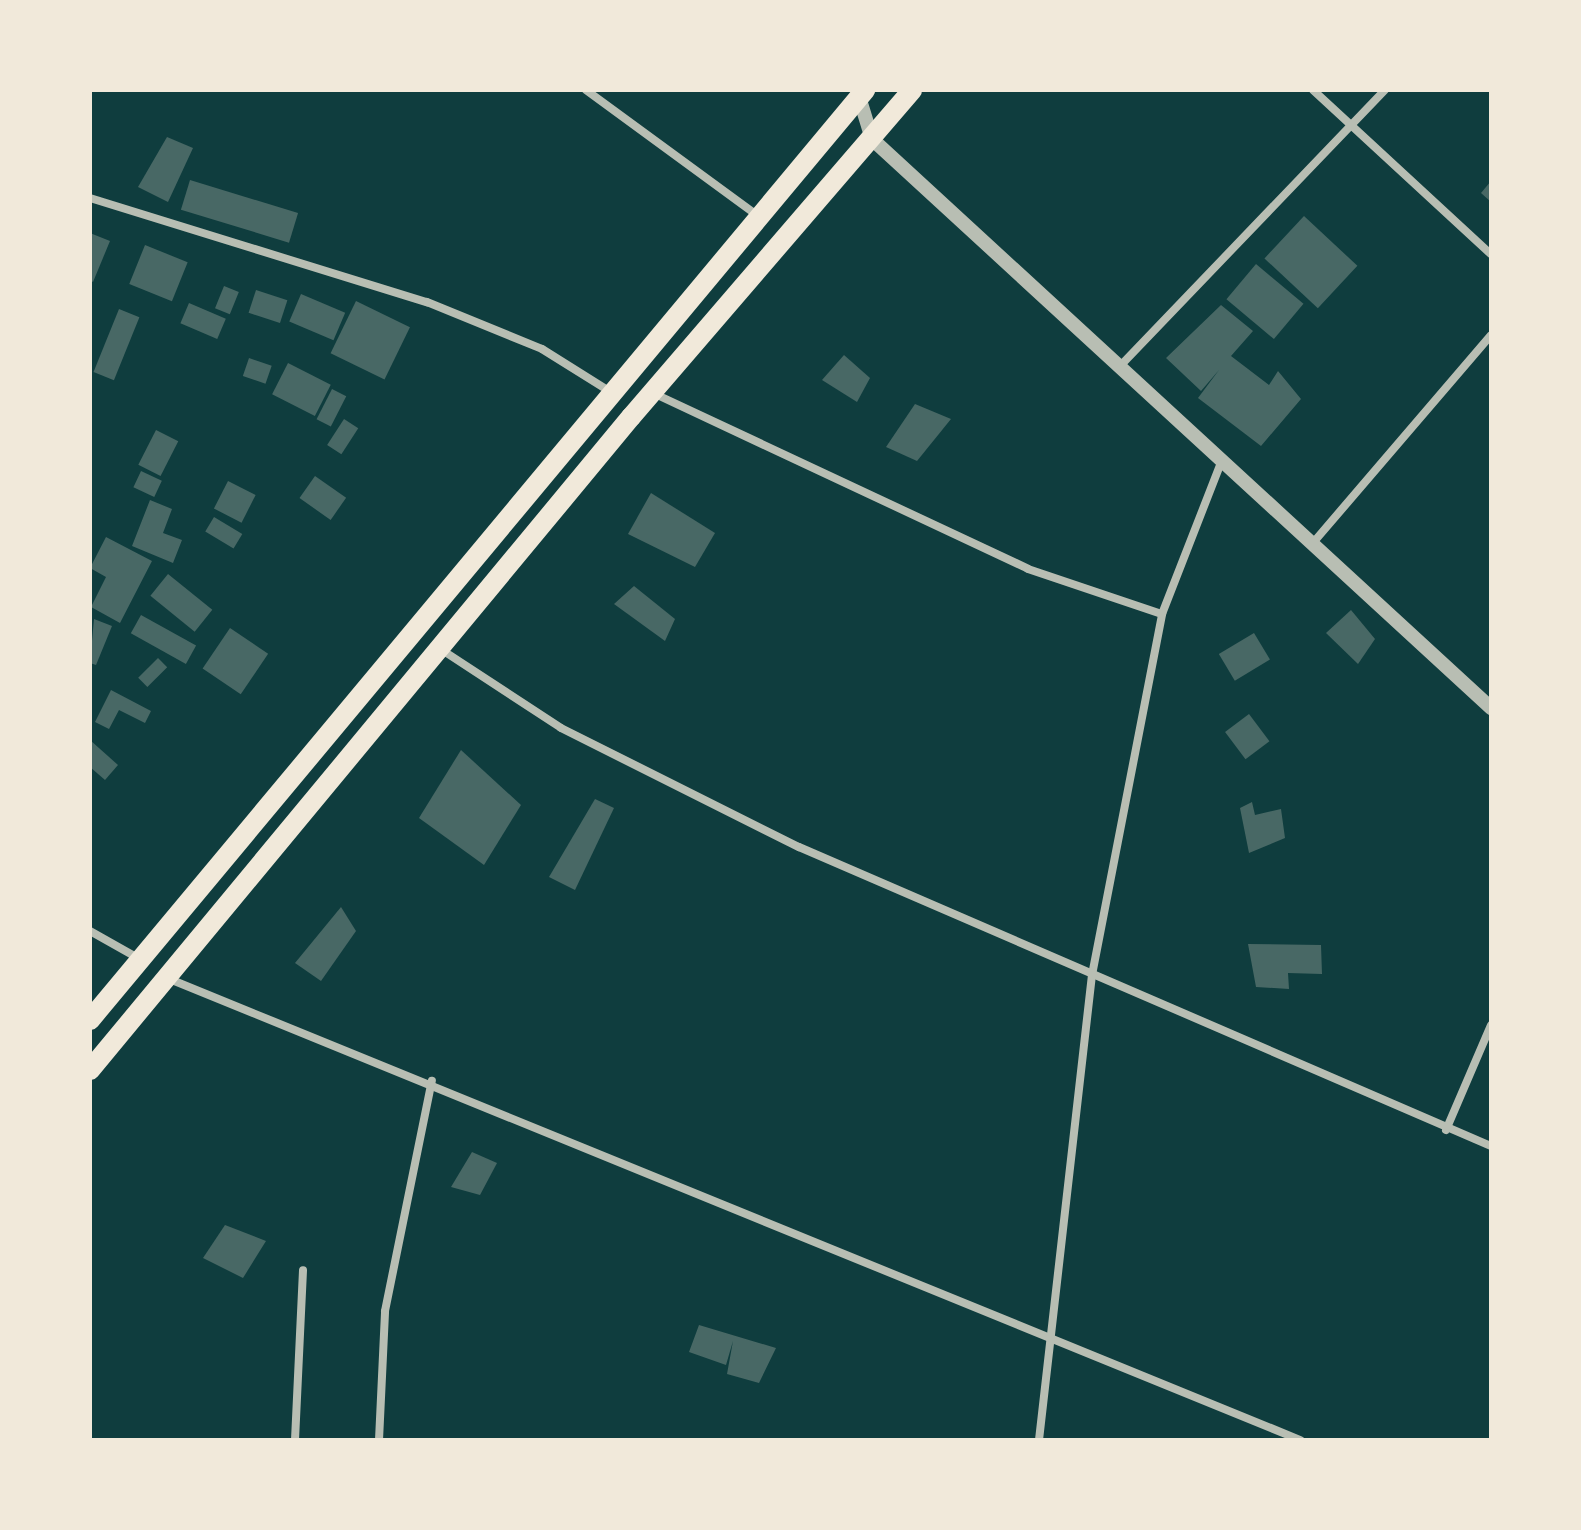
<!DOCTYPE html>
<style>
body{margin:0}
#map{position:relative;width:1581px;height:1530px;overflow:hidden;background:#0f3d3e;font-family:Manrope,sans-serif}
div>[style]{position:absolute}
.building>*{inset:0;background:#486865;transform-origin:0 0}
.minor>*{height:8px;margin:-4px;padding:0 4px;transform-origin:4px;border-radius:4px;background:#b8beb3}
.tertiary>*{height:14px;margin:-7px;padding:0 7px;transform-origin:7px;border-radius:7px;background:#b8beb3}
.primary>*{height:20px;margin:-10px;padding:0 10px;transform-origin:10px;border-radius:10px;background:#f1e9da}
span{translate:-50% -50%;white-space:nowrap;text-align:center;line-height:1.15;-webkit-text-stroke:6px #f1e9da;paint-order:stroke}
.frame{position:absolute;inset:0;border:92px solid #f1e9da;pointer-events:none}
</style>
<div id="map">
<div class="building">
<i style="clip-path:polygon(167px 137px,193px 148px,168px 202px,138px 187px)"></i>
<i style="left:190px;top:180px;width:113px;height:31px;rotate:17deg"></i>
<i style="clip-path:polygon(1491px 181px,1491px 202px,1481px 193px)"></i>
<i style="left:1304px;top:216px;width:73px;height:58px;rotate:43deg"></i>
<i style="clip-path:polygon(90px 233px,110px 241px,93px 282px,90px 280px)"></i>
<i style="left:145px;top:245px;width:46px;height:42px;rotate:22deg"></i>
<i style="left:1256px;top:264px;width:62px;height:46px;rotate:40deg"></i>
<i style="left:224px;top:286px;width:16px;height:24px;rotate:22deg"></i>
<i style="left:256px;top:290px;width:33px;height:24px;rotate:18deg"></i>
<i style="left:301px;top:294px;width:48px;height:30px;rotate:23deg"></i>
<i style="left:356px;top:301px;width:60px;height:58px;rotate:26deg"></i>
<i style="left:189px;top:303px;width:40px;height:22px;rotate:23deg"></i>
<i style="clip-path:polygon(1221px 305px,1253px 331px,1231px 356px,1269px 385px,1278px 371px,1301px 399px,1261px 446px,1198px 398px,1219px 370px,1201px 391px,1166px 358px)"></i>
<i style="left:119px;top:309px;width:22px;height:68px;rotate:22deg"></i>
<i style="clip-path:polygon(844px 355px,870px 378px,857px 402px,822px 380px)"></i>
<i style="left:249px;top:358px;width:24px;height:19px;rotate:19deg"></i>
<i style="left:288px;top:363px;width:48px;height:35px;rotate:27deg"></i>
<i style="left:332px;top:389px;width:16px;height:34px;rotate:27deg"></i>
<i style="clip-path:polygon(915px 404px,951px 419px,917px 461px,886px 447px)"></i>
<i style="left:344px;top:419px;width:17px;height:31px;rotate:33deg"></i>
<i style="left:156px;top:430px;width:25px;height:39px;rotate:27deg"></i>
<i style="left:141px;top:471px;width:23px;height:18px;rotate:25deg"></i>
<i style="left:315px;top:476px;width:38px;height:27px;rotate:35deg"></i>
<i style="left:228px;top:481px;width:31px;height:31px;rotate:27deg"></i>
<i style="clip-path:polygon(651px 493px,715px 533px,695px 567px,628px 534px)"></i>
<i style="clip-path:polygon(150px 500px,172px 509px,163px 533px,182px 540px,173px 563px,132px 546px)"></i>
<i style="left:214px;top:517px;width:33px;height:17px;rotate:31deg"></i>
<i style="clip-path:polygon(106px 537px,152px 561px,120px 623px,91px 607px,106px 577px,90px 568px)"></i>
<i style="left:168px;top:574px;width:57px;height:28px;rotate:39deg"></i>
<i style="clip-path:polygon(634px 586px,675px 619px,665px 641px,614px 604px)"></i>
<i style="clip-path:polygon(1351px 610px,1375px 639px,1358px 664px,1326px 633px)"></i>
<i style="left:141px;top:615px;width:63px;height:21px;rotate:29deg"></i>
<i style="clip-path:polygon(94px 619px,112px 626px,96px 665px,90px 663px)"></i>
<i style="left:230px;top:628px;width:46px;height:49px;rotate:34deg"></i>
<i style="left:1254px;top:633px;width:31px;height:41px;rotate:59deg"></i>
<i style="left:158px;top:658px;width:13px;height:28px;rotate:45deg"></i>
<i style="clip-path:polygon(111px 690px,151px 711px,145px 723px,119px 710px,109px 729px,95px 722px)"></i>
<i style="left:1249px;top:714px;width:34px;height:30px;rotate:53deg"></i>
<i style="clip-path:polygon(90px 740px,118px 765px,105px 780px,90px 767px)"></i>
<i style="clip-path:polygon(461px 750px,521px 805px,484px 865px,419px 818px)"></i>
<i style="clip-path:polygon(595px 799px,614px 808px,575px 890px,549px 877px)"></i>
<i style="clip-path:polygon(1252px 802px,1255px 815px,1281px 809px,1285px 838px,1249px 853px,1240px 808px)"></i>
<i style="clip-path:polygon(341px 907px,356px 931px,321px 981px,295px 963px)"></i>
<i style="clip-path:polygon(1248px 944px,1321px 945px,1322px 974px,1288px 973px,1289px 989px,1256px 987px)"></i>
<i style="clip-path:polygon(472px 1152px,497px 1163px,480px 1195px,451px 1187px)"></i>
<i style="clip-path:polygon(225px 1225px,266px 1241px,243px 1278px,203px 1258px)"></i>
<i style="clip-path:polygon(699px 1325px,776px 1348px,759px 1383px,727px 1374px,733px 1341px,726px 1365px,689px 1352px)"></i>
</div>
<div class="minor">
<i style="left:586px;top:90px;width:212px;rotate:36.2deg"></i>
<i style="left:1313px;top:90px;width:242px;rotate:42.7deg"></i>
<i style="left:90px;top:198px;width:353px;rotate:17.2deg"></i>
<i style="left:427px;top:302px;width:124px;rotate:22.2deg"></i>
<i style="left:542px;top:349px;width:79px;rotate:32.1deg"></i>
<i style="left:1123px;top:363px;width:378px;rotate:-46.2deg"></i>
<i style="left:653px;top:393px;width:414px;rotate:25.1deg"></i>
<i style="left:1028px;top:569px;width:141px;rotate:18.6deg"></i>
<i style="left:1312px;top:544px;width:275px;rotate:-49.4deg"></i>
<i style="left:442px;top:650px;width:142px;rotate:33.2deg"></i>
<i style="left:561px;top:728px;width:266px;rotate:26.6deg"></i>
<i style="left:799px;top:847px;width:754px;rotate:23.37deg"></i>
<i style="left:90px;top:931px;width:55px;rotate:29.4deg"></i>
<i style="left:167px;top:978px;width:1224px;rotate:22.18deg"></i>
<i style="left:1446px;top:1130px;width:114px;rotate:-66.8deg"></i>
<i style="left:295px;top:1440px;width:170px;rotate:-87.3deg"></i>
<i style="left:379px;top:1440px;width:129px;rotate:-87.3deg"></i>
<i style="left:385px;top:1311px;width:235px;rotate:-78.5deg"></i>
<i style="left:1039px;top:1440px;width:468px;rotate:-83.5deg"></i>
<i style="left:1092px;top:975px;width:368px;rotate:-79deg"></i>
<i style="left:1162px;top:614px;width:165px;rotate:-68.7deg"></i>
</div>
<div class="tertiary">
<i style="left:857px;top:90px;width:51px;rotate:73deg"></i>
<i style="left:872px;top:139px;width:841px;rotate:42.59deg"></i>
</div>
<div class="primary">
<i style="left:90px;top:1020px;width:1211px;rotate:-50.19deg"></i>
<i style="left:90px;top:1070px;width:848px;rotate:-50.36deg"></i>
<i style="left:631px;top:417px;width:431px;rotate:-49.3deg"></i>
</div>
<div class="frame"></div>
</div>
